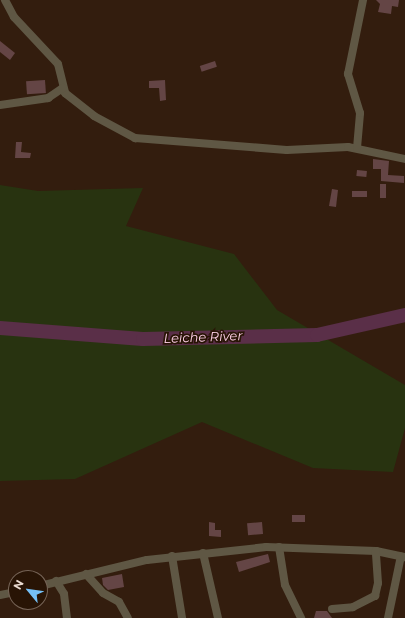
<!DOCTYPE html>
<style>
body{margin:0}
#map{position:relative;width:405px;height:618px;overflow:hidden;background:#331d0e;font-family:Montserrat,sans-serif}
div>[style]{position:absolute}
.green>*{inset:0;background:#283310}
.river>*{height:14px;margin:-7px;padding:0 7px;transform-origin:7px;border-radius:7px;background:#5a2f48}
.building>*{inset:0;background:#644545;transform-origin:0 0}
.minor>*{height:8px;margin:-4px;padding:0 4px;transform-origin:4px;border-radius:4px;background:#5f5744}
span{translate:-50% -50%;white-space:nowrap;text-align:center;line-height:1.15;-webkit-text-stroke:3.5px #281405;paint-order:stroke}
.water-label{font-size:13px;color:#fccee6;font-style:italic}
.north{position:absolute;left:8px;top:570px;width:40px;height:40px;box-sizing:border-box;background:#281405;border:1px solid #766457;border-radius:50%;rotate:299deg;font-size:11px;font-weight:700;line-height:16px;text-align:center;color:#ecddd3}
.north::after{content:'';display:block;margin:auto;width:14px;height:18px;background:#75c0f6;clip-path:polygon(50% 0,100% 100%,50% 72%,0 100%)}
</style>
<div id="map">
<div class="green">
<i style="clip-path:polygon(0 185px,38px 191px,143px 188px,126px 226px,234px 254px,277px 310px,405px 385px,405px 428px,393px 472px,313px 468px,202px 422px,75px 479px,0 481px)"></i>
</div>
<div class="river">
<i style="left:0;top:328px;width:143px;rotate:4.4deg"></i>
<i style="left:143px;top:339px;width:174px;rotate:-1.3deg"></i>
<i style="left:317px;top:335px;width:90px;rotate:-12.8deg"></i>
</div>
<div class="building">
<i style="clip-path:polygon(376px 0,399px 0,398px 7px,392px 6px,391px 14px,378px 12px,380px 4px)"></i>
<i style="clip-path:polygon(0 41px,15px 53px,10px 60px,0 52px)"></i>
<i style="left:215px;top:61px;width:6px;height:16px;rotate:72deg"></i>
<i style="left:45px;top:80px;width:13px;height:19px;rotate:86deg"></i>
<i style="clip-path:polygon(165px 80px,166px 100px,160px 101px,159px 88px,149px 88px,149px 81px)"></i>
<i style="clip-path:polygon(16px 142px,22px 142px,21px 152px,31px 153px,30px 158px,15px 158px)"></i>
<i style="clip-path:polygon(373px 159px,389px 161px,388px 175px,404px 176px,404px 183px,381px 181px,381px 169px,373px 169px)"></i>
<i style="left:357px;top:170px;width:10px;height:6px;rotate:6deg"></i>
<i style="left:380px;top:184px;width:6px;height:14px"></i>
<i style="clip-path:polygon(332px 189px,338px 190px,336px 207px,329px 206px)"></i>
<i style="left:352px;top:191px;width:15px;height:6px"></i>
<i style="left:305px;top:515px;width:7px;height:13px;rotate:90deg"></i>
<i style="clip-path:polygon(209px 522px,215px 523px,215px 530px,221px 530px,221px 537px,209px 536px)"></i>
<i style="left:262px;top:522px;width:12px;height:15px;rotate:85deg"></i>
<i style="clip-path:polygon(268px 554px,270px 562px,239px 572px,236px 562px)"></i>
<i style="clip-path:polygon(122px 574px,124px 587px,108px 590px,103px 585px,102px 578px)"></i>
<i style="clip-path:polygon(316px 611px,327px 611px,332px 618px,314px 618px)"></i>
</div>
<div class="minor">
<i style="left:5px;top:0;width:19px;rotate:62deg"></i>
<i style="left:14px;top:17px;width:64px;rotate:46.9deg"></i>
<i style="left:58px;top:64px;width:30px;rotate:76deg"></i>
<i style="left:65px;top:93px;width:37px;rotate:38deg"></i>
<i style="left:94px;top:116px;width:47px;rotate:28.2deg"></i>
<i style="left:135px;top:138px;width:152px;rotate:4.5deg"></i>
<i style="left:287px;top:150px;width:61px;rotate:-2.8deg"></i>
<i style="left:348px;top:147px;width:58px;rotate:11.9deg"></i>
<i style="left:0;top:105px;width:49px;rotate:-8.3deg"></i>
<i style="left:48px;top:98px;width:18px;rotate:-34deg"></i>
<i style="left:357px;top:148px;width:35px;rotate:-85deg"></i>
<i style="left:360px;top:113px;width:41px;rotate:-107.1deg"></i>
<i style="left:348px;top:74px;width:76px;rotate:-78.5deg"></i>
<i style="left:279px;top:547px;width:38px;rotate:81deg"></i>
<i style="left:285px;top:585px;width:37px;rotate:64deg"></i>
<i style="left:203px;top:553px;width:67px;rotate:77deg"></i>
<i style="left:172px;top:556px;width:63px;rotate:80.8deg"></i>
<i style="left:86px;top:574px;width:25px;rotate:48deg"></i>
<i style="left:103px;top:593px;width:18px;rotate:29deg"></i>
<i style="left:119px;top:602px;width:18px;rotate:61deg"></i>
<i style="left:56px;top:581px;width:15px;rotate:58deg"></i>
<i style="left:64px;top:594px;width:24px;rotate:83deg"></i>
<i style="left:40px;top:586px;width:110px;rotate:-13.7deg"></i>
<i style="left:147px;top:560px;width:120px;rotate:-6.2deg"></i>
<i style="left:266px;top:547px;width:110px;rotate:2.1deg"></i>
<i style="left:376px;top:551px;width:30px;rotate:12deg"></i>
<i style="left:0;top:595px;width:16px;rotate:-11deg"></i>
<i style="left:332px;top:609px;width:21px;rotate:-5deg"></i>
<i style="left:353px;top:607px;width:25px;rotate:-27deg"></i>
<i style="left:375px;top:596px;width:13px;rotate:-77deg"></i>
<i style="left:378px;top:583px;width:32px;rotate:-94deg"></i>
<i style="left:388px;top:618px;width:63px;rotate:-78.2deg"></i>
</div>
<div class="water-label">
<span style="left:203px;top:337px;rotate:-2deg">Leiche River</span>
</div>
<div class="north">N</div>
</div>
